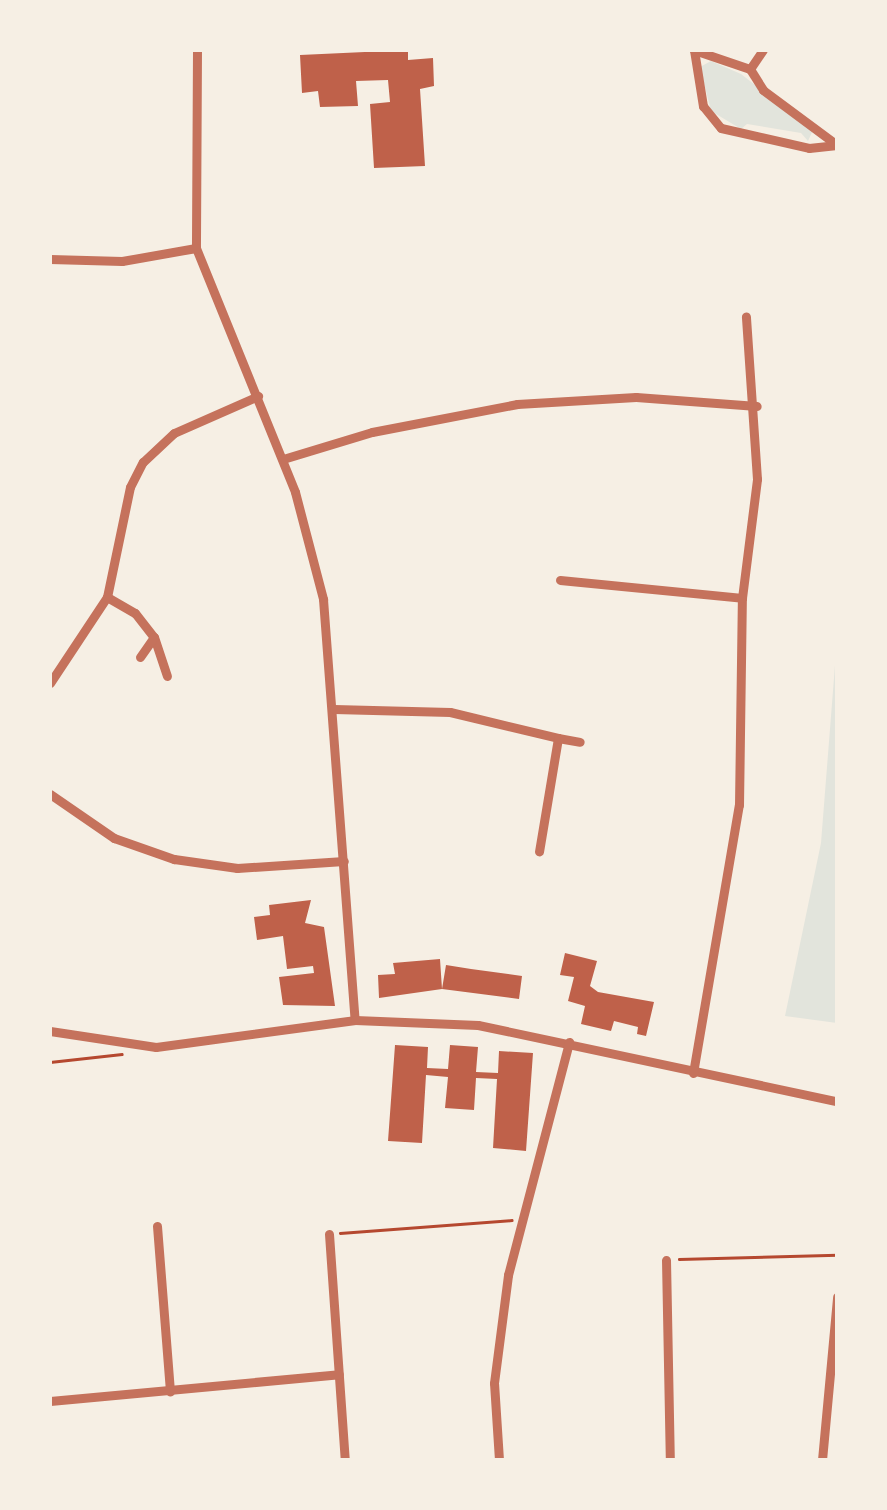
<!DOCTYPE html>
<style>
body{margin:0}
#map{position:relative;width:887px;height:1510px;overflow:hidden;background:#f6efe4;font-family:"PT Sans Narrow",sans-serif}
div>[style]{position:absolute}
.green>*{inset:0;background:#e2e4dc}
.building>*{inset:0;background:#bf614a}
.path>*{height:2.5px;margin:-1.25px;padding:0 1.25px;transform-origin:1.25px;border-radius:1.25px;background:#b5482f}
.minor>*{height:9px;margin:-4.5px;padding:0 4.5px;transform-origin:4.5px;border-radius:4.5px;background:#c5725c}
span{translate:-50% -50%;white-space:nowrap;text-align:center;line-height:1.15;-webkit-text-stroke:8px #f6efe4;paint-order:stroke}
.frame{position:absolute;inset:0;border:52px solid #f6efe4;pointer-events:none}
</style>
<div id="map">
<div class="green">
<i style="clip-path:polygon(711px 61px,741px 74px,813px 130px,808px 141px,801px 133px,747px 124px,741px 129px,711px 111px,700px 67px)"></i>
<i style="clip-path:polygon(837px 640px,837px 1023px,785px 1016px,821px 843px)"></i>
</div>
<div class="building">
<i style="clip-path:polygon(408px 50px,408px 60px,433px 58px,434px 86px,420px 89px,425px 166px,374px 168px,370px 104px,390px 102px,388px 80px,356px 81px,358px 106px,320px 107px,318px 91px,302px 93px,300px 55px)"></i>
<i style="clip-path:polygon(311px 900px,305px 923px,324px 927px,335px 1006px,283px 1005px,279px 977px,314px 973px,313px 966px,287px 969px,283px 936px,257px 940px,254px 917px,270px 915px,269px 905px)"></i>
<i style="clip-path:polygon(565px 953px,597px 961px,590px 986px,598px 992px,654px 1002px,646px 1036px,637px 1034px,638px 1027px,614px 1021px,611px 1031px,581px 1024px,585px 1006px,568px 1001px,574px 977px,560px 975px)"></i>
<i style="clip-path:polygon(440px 959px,442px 989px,446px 965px,471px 969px,522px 976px,519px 999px,442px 989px,379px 998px,378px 975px,395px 974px,393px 963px)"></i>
<i style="clip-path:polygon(395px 1045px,428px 1047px,427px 1068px,448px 1069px,450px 1045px,478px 1047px,476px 1072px,498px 1073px,499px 1051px,533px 1053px,526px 1151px,493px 1148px,497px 1079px,476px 1078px,474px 1110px,445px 1108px,448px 1077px,426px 1075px,422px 1143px,388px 1141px)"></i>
</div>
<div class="path">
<i style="left:50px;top:1062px;width:72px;rotate:-6.3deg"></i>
<i style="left:340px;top:1233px;width:172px;rotate:-4.3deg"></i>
<i style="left:679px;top:1259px;width:158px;rotate:-1.5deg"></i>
</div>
<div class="minor">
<i style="left:197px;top:50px;width:198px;rotate:90.3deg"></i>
<i style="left:196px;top:248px;width:263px;rotate:67.9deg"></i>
<i style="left:295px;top:492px;width:111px;rotate:75.3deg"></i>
<i style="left:323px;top:599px;width:422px;rotate:85.7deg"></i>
<i style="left:694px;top:50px;width:57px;rotate:80.9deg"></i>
<i style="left:703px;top:106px;width:28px;rotate:51deg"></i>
<i style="left:721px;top:128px;width:90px;rotate:12.8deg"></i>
<i style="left:809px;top:148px;width:28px;rotate:-6deg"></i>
<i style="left:694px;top:50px;width:59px;rotate:18.7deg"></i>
<i style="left:750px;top:69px;width:25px;rotate:58deg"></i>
<i style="left:763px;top:90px;width:92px;rotate:36.6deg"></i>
<i style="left:750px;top:69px;width:23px;rotate:-56deg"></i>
<i style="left:50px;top:259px;width:72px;rotate:1.6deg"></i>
<i style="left:122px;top:261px;width:75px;rotate:-10deg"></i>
<i style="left:283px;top:459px;width:93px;rotate:-16.9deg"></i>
<i style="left:372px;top:432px;width:148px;rotate:-10.9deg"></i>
<i style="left:517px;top:404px;width:119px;rotate:-3.4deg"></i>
<i style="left:636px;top:397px;width:121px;rotate:4.3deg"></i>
<i style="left:560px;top:580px;width:183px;rotate:5.6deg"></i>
<i style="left:107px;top:597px;width:32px;rotate:30deg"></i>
<i style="left:135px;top:613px;width:31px;rotate:52deg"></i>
<i style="left:154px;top:637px;width:41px;rotate:71.6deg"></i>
<i style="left:140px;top:657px;width:24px;rotate:-55deg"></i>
<i style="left:50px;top:683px;width:103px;rotate:-56.5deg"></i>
<i style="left:107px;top:597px;width:112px;rotate:-78.2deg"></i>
<i style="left:130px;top:487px;width:28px;rotate:-63deg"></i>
<i style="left:143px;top:462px;width:42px;rotate:-43.1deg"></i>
<i style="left:174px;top:433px;width:92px;rotate:-23.8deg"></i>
<i style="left:334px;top:709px;width:116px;rotate:1.5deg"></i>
<i style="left:450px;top:712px;width:111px;rotate:13.5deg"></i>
<i style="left:558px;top:738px;width:115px;rotate:99.5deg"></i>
<i style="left:558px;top:738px;width:22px;rotate:10deg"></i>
<i style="left:50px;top:794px;width:78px;rotate:34.5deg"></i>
<i style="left:114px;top:838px;width:64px;rotate:19.3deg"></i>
<i style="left:174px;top:859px;width:64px;rotate:8.1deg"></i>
<i style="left:237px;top:868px;width:107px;rotate:-3.7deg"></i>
<i style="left:50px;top:1031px;width:107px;rotate:8.6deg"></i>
<i style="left:156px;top:1047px;width:201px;rotate:-7.7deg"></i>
<i style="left:355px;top:1020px;width:123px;rotate:2.3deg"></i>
<i style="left:478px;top:1025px;width:367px;rotate:12deg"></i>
<i style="left:693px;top:1073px;width:272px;rotate:-80.3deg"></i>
<i style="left:739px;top:805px;width:207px;rotate:-89.2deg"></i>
<i style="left:742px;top:598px;width:120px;rotate:-82.8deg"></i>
<i style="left:757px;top:479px;width:163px;rotate:-93.9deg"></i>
<i style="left:157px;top:1226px;width:166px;rotate:85.5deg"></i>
<i style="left:329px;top:1234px;width:227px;rotate:86deg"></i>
<i style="left:666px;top:1260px;width:200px;rotate:88.9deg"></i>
<i style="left:50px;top:1401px;width:290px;rotate:-5.3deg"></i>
<i style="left:499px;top:1460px;width:77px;rotate:-93.7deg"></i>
<i style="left:494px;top:1383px;width:109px;rotate:-82.6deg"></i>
<i style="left:508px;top:1275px;width:241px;rotate:-75.3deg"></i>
<i style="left:822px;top:1460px;width:164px;rotate:-84.7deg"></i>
</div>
<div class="frame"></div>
</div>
